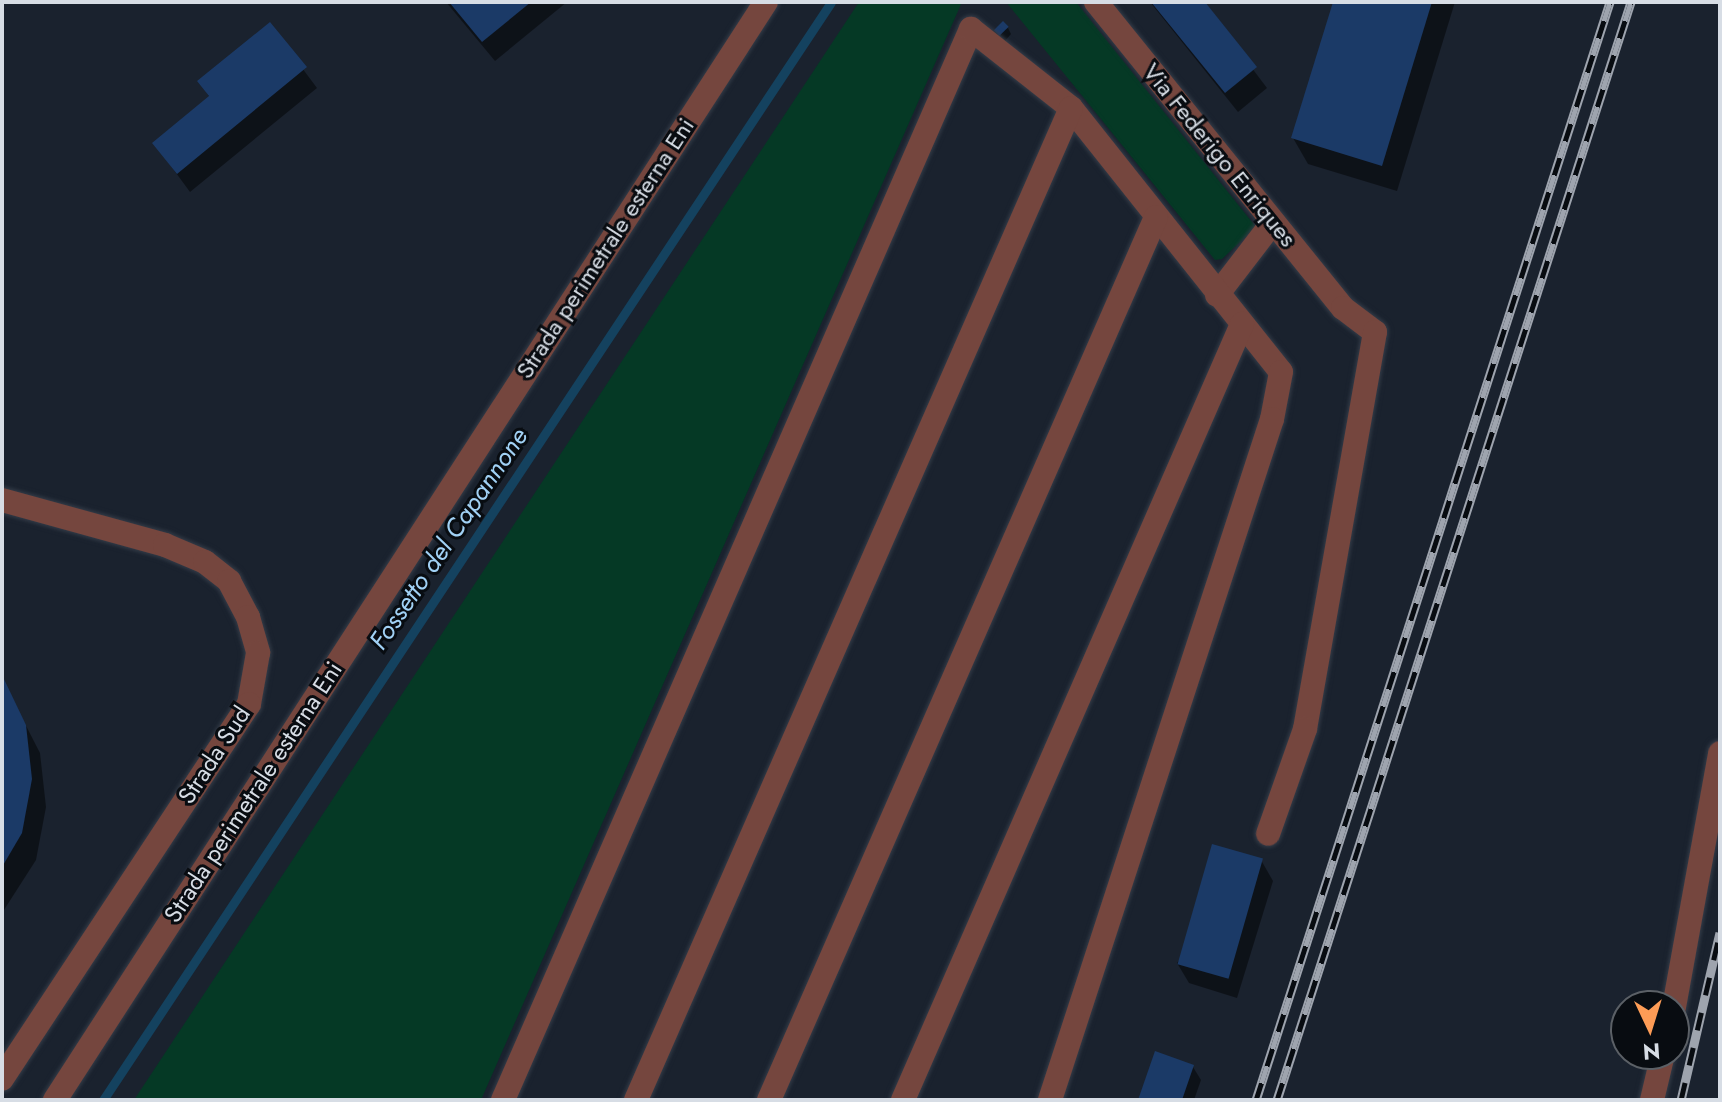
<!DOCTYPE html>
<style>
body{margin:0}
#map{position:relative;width:1722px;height:1102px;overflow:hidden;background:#1a222e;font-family:Jost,sans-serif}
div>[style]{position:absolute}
.green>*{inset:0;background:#053925}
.shadow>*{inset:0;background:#0007}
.stream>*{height:9px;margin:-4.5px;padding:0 4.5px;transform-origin:4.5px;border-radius:4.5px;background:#14425f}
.building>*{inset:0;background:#1b3a67;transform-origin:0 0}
.roads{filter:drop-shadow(0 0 2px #343c48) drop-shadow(0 0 2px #343c48)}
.minor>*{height:24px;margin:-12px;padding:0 12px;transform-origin:12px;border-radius:12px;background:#75463e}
.rail>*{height:9px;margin-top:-4.5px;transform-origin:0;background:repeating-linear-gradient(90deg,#080c11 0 18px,#9ea4ae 0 36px);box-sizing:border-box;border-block:2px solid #9ea4ae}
span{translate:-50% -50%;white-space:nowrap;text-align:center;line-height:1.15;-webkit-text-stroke:6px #080c11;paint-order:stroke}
.street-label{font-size:24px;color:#d7dde5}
.water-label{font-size:26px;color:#a1d1f5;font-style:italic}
.frame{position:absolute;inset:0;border:4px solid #d7dde5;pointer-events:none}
.north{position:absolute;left:1610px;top:990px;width:80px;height:80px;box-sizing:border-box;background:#080c11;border:2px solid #5b6066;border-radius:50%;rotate:176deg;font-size:22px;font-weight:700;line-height:32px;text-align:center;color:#d7dde5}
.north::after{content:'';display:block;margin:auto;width:28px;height:36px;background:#fd9c56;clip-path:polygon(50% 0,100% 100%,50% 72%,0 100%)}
</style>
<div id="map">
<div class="green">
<i style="clip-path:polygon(859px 2px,962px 2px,481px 1100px,134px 1100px)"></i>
<i style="clip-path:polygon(1006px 2px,1076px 2px,1256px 227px,1222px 259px,1215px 260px)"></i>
</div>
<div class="shadow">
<i style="clip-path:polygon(446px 2px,567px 2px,495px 61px)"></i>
<i style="clip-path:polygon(1150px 2px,1202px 2px,1267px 88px,1238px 112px)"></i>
<i style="clip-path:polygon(1335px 2px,1455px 2px,1397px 191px,1308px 164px,1293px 138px)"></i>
<i style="clip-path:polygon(270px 25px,317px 88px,190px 192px,154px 143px,210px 98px,200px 81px)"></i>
<i style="clip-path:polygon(1008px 28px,1011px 34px,1005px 41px,997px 31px)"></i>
<i style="clip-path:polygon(2px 679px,40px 753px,46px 807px,36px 860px,2px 913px)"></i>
<i style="clip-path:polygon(1261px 860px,1273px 881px,1237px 998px,1189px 983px,1177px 963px)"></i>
<i style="clip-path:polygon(1193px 1067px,1201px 1080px,1194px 1100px,1140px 1100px)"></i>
</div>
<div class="stream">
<i style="left:103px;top:1100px;width:1317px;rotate:-56.45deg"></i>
</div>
<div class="building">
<i style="clip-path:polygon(449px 2px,531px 2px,482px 42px)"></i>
<i style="clip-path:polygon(1151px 2px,1205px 2px,1257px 67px,1225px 93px)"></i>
<i style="clip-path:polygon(1333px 2px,1432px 2px,1382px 166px,1291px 138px)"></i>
<i style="left:1003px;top:21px;width:8px;height:13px;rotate:45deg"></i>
<i style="clip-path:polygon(270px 22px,307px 67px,177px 174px,152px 143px,209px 96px,197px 81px)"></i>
<i style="clip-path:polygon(2px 675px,26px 725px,32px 779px,22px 833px,2px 867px)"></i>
<i style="left:1212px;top:844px;width:53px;height:125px;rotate:16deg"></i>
<i style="clip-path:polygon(1155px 1051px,1194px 1065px,1182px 1100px,1138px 1100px)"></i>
</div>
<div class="roads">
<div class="minor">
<i style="left:1096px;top:2px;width:393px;rotate:51.1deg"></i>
<i style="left:1343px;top:308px;width:40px;rotate:37deg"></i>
<i style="left:1375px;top:332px;width:403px;rotate:100deg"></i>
<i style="left:1305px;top:729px;width:111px;rotate:109.4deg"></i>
<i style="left:1217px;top:295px;width:92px;rotate:-52.5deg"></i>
<i style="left:2px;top:500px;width:169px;rotate:15.4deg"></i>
<i style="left:165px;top:545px;width:43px;rotate:23deg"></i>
<i style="left:205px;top:562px;width:31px;rotate:38deg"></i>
<i style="left:229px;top:581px;width:41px;rotate:62.2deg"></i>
<i style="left:248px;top:617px;width:37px;rotate:74deg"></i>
<i style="left:258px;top:653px;width:52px;rotate:100deg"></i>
<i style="left:249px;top:704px;width:449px;rotate:123.4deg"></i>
<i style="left:1674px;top:1007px;width:258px;rotate:-79.7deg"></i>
<i style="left:55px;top:1100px;width:1308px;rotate:-57.08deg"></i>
<i style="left:503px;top:1100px;width:1169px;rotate:-66.4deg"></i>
<i style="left:971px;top:29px;width:127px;rotate:38.3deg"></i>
<i style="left:1071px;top:108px;width:337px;rotate:51.5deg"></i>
<i style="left:1281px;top:372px;width:48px;rotate:100.8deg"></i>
<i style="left:1272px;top:419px;width:716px;rotate:108.06deg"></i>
<i style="left:636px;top:1100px;width:1083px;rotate:-66.32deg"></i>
<i style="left:769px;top:1100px;width:964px;rotate:-66.33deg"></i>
<i style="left:903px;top:1100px;width:847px;rotate:-66.4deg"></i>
<i style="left:1652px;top:1100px;width:47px;rotate:-76.6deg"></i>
</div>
</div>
<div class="rail">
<i style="left:1256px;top:1100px;width:1154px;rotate:-72.13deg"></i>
<i style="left:1277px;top:1100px;width:1154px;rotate:-72.13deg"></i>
<i style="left:1681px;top:1100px;width:172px;rotate:-76.9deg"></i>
</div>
<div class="street-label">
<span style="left:1220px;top:155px;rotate:51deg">Via Federigo Enriques</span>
<span style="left:605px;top:248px;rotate:-57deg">Strada perimetrale esterna Eni</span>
<span style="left:214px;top:755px;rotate:-57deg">Strada Sud</span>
<span style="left:253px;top:792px;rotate:-57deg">Strada perimetrale esterna Eni</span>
</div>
<div class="water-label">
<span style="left:449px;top:539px;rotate:-56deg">Fossetto del Capannone</span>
</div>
<div class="frame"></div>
<div class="north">N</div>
</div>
